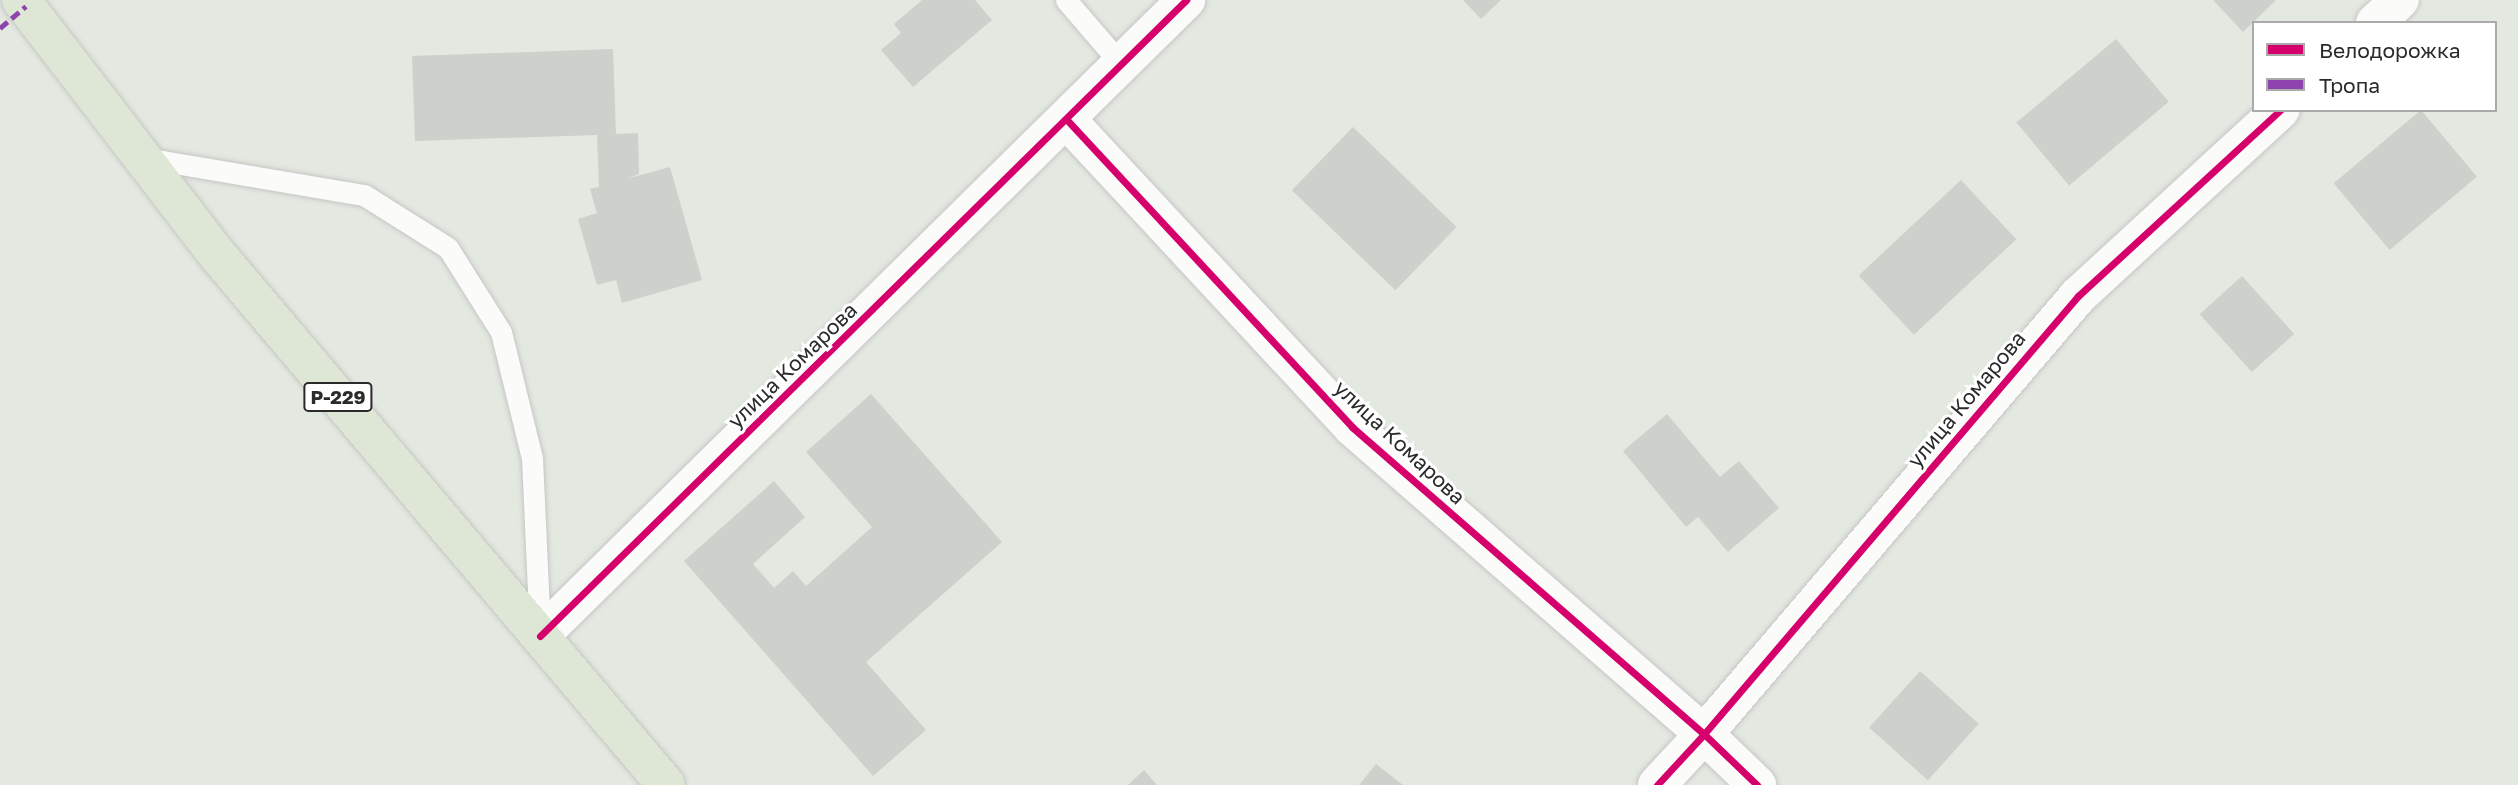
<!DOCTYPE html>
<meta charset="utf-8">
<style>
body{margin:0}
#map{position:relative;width:2518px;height:785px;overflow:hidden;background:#e3e8e0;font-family:"Golos Text",sans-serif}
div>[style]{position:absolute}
.building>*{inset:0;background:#cdd1cb;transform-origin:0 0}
.roads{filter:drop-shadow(0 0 2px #c6c6c5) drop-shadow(0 0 2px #c6c6c5)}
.lane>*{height:21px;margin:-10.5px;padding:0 10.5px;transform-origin:10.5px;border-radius:10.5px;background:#fbfcfa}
.street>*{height:38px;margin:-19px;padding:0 19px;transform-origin:19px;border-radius:19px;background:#fbfcfa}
.highway>*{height:38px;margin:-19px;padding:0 19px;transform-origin:19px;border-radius:19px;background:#dee7d5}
.quiet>*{height:5px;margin-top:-2.5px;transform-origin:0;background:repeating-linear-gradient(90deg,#8e44ad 0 10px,transparent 0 15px)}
.cycleway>*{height:7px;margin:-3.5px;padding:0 3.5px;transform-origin:3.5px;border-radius:3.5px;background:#d6006c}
span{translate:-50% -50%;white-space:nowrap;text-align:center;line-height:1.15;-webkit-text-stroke:6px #fff;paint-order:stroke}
.shield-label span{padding:2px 5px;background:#fff;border:2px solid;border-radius:5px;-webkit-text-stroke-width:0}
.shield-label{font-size:19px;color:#2a2a2a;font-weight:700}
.street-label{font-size:21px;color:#2a2a2a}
.legend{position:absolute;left:2252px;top:21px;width:245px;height:91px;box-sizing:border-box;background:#fff;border:2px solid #aaa;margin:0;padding:9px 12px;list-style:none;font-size:21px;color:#2a2a2a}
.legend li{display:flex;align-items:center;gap:14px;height:35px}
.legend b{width:35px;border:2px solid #aaa}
</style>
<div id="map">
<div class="building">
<i style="clip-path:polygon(922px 0,975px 0,992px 20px,913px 87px,881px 50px,901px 33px,894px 24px)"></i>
<i style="clip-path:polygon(1463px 0,1501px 0,1481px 19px)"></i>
<i style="clip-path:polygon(2213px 0,2276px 0,2243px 32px)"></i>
<i style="left:2116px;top:39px;width:82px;height:130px;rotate:50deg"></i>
<i style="clip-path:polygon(613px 49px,616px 134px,638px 133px,639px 174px,626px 179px,670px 167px,702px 280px,622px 303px,616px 280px,597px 285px,578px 219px,597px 213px,590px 189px,599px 187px,597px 135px,415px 141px,412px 56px)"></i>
<i style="left:2421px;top:110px;width:87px;height:114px;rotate:50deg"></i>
<i style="left:1353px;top:127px;width:144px;height:88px;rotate:44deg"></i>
<i style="left:1961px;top:180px;width:81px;height:140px;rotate:47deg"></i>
<i style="left:2242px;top:276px;width:78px;height:57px;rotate:48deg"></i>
<i style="clip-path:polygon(871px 394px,1002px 542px,866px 662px,926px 730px,873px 776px,684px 561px,774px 481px,805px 517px,753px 564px,774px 588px,793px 571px,806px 586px,872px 527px,806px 452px)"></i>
<i style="clip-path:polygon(1667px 414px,1720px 477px,1739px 461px,1779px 508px,1728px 552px,1698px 517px,1686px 527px,1623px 451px)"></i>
<i style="left:1920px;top:671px;width:79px;height:76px;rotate:42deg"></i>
<i style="clip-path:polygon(1376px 764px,1403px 785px,1359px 785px)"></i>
<i style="clip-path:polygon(1144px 770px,1157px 785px,1128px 785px)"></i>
</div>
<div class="roads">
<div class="lane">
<i style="left:1066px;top:0;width:86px;rotate:49.3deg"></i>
<i style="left:145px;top:158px;width:222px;rotate:9.6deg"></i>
<i style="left:364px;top:195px;width:99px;rotate:32.2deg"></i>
<i style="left:448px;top:248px;width:99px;rotate:57.8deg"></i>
<i style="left:501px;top:332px;width:130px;rotate:76.2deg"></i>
<i style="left:532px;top:458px;width:176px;rotate:87.4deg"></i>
</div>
<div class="street">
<i style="left:2375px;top:23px;width:34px;rotate:-43deg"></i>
<i style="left:1067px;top:120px;width:419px;rotate:47.1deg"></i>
<i style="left:1352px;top:427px;width:467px;rotate:41.1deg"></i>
<i style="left:1704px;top:734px;width:74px;rotate:43.9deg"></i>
<i style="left:540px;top:636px;width:907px;rotate:-44.55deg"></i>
<i style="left:1657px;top:785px;width:69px;rotate:-47.3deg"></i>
<i style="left:1704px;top:734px;width:576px;rotate:-49.51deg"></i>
<i style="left:2078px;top:296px;width:275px;rotate:-42.6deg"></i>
</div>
<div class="highway">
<i style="left:21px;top:0;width:326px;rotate:52.4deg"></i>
<i style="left:220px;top:258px;width:690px;rotate:49.76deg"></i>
</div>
</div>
<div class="quiet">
<i style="left:0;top:28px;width:34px;rotate:-40deg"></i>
</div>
<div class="cycleway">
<i style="left:1067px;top:120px;width:419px;rotate:47.1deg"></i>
<i style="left:1352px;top:427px;width:467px;rotate:41.1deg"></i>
<i style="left:1704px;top:734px;width:74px;rotate:43.9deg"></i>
<i style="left:540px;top:636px;width:907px;rotate:-44.55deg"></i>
<i style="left:1657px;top:785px;width:69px;rotate:-47.3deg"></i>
<i style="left:1704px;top:734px;width:576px;rotate:-49.51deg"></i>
<i style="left:2078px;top:296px;width:275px;rotate:-42.6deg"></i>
</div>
<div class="shield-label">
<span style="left:338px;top:397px">Р-229</span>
</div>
<div class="street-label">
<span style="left:792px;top:365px;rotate:-44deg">улица Комарова</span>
<span style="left:1966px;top:399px;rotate:-50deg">улица Комарова</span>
<span style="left:1400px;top:442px;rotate:43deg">улица Комарова</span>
</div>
<ul class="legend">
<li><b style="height:9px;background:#d6006c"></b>Велодорожка</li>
<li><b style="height:9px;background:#8e44ad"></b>Тропа</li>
</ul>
</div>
